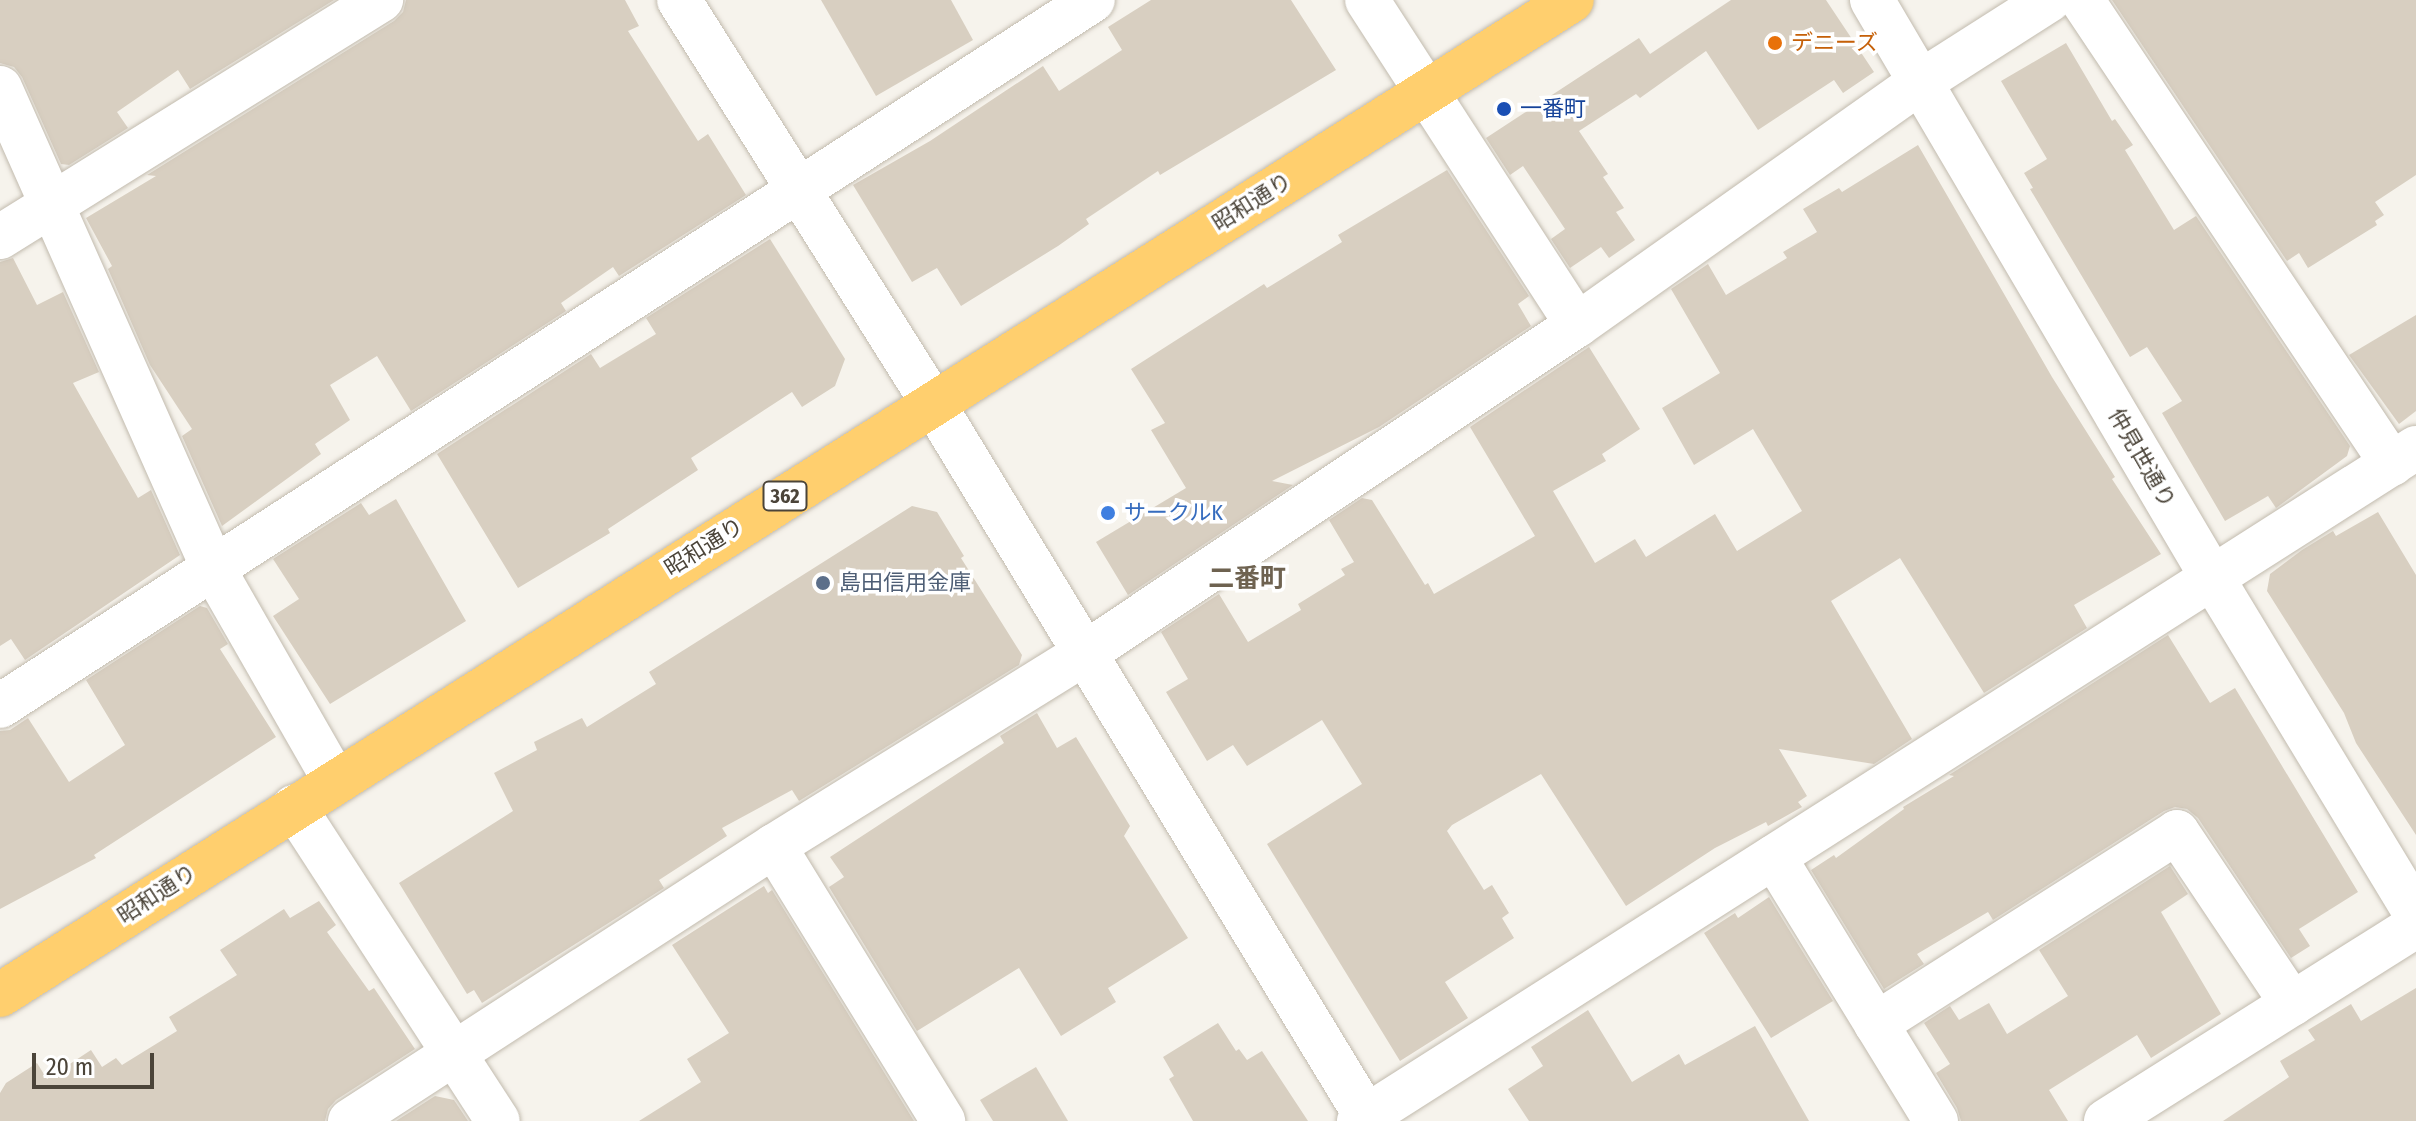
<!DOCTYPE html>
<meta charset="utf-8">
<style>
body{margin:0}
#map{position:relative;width:2416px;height:1121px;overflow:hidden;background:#f6f3ec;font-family:"Fira Sans Condensed","Noto Sans JP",sans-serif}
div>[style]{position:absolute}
.building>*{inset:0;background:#d8cfc1}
.roads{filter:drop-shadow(0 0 2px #c2bbae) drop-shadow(0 0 2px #c2bbae)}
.minor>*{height:44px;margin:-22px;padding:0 22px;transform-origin:22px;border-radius:22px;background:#fff}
.highway>*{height:44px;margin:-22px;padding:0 22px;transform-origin:22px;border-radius:22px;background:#ffcf6e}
.dots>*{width:22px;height:22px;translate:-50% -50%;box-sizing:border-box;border:4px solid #fff;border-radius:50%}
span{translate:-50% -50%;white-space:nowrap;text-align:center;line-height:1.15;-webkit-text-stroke:7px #fff;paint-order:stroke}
.shield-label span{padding:2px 6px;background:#fff;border:2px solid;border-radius:6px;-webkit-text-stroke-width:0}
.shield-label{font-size:20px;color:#4b4439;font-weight:700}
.food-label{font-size:22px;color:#c56008}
.left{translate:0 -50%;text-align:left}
.transit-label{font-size:22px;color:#164399}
.street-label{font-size:22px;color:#4b4439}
.shop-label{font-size:22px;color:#366cbe}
.service-label{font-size:22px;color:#4e5e75}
.quarter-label{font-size:26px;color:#6e6250;font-weight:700}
.scale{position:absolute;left:32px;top:1053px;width:122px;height:36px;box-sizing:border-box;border:4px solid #4b4439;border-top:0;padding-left:10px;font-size:24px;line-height:28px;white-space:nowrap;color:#4b4439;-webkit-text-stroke:6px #fff;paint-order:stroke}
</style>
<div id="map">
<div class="building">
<i style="clip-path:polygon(0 0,334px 0,190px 89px,178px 70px,117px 112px,128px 128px,69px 165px,61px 164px,22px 77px,14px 67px,0 63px)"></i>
<i style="clip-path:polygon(406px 0,625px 0,639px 26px,628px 31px,698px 141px,708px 134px,746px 195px,619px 276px,613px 267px,561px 303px,566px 311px,411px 411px,377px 356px,330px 385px,350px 420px,315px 444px,321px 454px,222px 526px,182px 436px,192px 429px,150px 365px,108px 269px,112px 266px,86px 218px,156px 176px,147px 175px,394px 21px,403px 12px)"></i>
<i style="clip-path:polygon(821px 0,951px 0,973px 40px,876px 96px)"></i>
<i style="clip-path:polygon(1151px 0,1291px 0,1336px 70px,1160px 175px,1158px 171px,1086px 219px,1089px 224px,1058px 246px,961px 306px,937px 268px,912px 282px,853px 185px,930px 141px,1043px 66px,1059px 91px,1122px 50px,1108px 27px)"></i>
<i style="clip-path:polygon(1731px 0,1826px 0,1874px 72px,1843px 93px,1834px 80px,1758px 130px,1706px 51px,1640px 98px,1636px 94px,1579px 131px,1608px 174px,1603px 177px,1624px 208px,1616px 212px,1635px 240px,1609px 258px,1601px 247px,1570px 268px,1551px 239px,1565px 229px,1523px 166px,1510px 175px,1486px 138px,1639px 38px,1650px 54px)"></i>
<i style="clip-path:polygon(2112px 0,2416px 0,2416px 175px,2375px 202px,2384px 215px,2375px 221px,2377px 225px,2308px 268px,2299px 253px,2287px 261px)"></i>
<i style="clip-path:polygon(2066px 43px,2112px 121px,2115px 119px,2133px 145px,2125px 150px,2174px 230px,2196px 216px,2350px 446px,2347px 456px,2276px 508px,2268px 496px,2225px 521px,2162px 413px,2182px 401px,2147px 347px,2130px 357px,2030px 189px,2033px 188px,2024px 173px,2047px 159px,2001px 81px)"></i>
<i style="clip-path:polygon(1918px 145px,2052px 377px,2115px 477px,2112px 479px,2161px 554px,2074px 605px,2087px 628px,1984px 693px,1900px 558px,1831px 601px,1912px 739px,1874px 764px,1779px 749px,1807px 796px,1798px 802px,1802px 807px,1768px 826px,1766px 822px,1715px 848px,1626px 906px,1541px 774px,1452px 825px,1447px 831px,1484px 890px,1492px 885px,1509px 913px,1502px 918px,1514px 938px,1445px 982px,1468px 1018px,1400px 1061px,1267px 844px,1362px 784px,1322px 720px,1247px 766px,1233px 745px,1207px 761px,1166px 692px,1188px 679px,1161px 632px,1219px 594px,1248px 642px,1301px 610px,1298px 604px,1345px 575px,1341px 569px,1354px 562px,1329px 520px,1362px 498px,1372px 500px,1425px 585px,1428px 583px,1434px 594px,1535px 536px,1470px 427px,1589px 347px,1640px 429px,1602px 454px,1606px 461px,1553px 491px,1595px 563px,1635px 539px,1646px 557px,1715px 514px,1737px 551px,1802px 511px,1753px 429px,1694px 465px,1662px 408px,1720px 373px,1671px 289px,1708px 264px,1726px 295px,1787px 258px,1783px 252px,1817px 232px,1803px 209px,1839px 188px,1842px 192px)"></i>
<i style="clip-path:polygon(1447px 170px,1529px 296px,1518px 304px,1531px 326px,1379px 427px,1272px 481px,1293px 485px,1128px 595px,1096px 542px,1186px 488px,1151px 430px,1165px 423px,1131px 369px,1264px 284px,1267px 288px,1342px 242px,1338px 235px)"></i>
<i style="clip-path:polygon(770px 239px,845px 359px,835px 386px,802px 407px,792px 392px,691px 458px,698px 470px,608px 529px,610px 533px,518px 588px,437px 454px,591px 354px,600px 368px,656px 334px,646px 318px)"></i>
<i style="clip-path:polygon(13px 258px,37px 305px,63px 292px,99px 372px,73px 383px,138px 498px,151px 490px,180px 555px,25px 660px,11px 639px,0 646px,0 262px)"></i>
<i style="clip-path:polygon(2416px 315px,2416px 411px,2399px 424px,2349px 355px)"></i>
<i style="clip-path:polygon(396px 499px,466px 621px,330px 704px,273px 616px,299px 599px,273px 559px,361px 503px,369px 515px)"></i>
<i style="clip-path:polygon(912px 506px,937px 512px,964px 556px,961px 558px,1022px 655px,1019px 665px,799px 801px,792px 790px,722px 828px,727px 836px,659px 880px,664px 888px,482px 1003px,474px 990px,467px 994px,399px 883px,513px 811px,494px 773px,537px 750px,534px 742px,582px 718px,587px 727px,656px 684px,649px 672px)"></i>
<i style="clip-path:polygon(2378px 512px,2416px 575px,2416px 835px,2356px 743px,2344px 713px,2267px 591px,2270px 574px,2302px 550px,2333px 531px,2336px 536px)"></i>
<i style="clip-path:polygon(200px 606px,207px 608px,228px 644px,220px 649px,276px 737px,94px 855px,96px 858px,0 909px,0 731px,10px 730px,28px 718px,69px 782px,125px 745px,86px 680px)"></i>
<i style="clip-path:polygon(2168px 635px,2210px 703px,2235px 688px,2358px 892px,2299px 929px,2310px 946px,2291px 958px,2198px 818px,2187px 809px,2175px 807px,2164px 811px,1993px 920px,1988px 912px,1917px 954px,1924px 964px,1884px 989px,1811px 870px,1834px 855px,1836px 858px,1904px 809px,1903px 807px,1954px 776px,1949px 775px)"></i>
<i style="clip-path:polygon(1037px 713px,1057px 748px,1076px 737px,1130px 826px,1124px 836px,1188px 938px,1108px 988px,1116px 1002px,1061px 1036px,1019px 968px,917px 1031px,829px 887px,844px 877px,830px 857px,1004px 743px,1000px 736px)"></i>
<i style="clip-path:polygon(2170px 866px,2188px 894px,2161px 912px,2221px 1014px,2151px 1058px,2137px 1035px,2049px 1090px,2068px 1121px,1961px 1121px,1957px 1108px,1936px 1073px,1950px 1064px,1924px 1023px,1950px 1006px,1959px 1020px,1989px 1003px,2007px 1034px,2068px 996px,2039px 950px)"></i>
<i style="clip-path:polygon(764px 886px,768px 893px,772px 890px,914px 1121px,639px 1121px,701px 1082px,687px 1059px,729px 1033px,672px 945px)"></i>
<i style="clip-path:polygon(1769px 897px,1833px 1001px,1771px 1038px,1704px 933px,1735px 913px,1738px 918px)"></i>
<i style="clip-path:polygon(319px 901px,336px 925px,327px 932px,369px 991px,374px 988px,415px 1049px,336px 1100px,328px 1109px,325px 1121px,0 1121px,0 1093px,6px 1083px,37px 1063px,47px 1079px,91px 1050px,102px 1067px,116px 1058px,122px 1065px,177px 1031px,169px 1017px,237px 975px,220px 950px,284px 909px,290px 918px)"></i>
<i style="clip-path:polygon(2416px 988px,2416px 1121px,2223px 1121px,2289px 1077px,2280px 1061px,2315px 1040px,2308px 1030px,2351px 1004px,2361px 1021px)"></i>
<i style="clip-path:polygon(1588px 1010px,1632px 1082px,1679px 1054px,1685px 1065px,1755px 1026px,1809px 1121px,1529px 1121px,1508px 1089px,1543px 1066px,1531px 1047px)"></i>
<i style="clip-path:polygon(1218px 1023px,1236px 1051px,1239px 1049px,1247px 1060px,1262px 1051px,1308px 1121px,1193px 1121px,1169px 1079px,1174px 1076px,1163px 1057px)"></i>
<i style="clip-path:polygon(1036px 1067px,1068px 1121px,993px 1121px,980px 1100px)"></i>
<i style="clip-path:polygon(435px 1096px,454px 1100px,468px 1121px,396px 1121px)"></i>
</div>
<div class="roads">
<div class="minor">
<i style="left:679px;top:0;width:476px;rotate:57.8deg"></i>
<i style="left:933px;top:403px;width:840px;rotate:58.73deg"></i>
<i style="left:1367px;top:0;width:387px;rotate:57.1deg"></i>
<i style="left:1872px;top:0;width:672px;rotate:59.5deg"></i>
<i style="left:2213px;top:579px;width:392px;rotate:58.8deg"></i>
<i style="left:2082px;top:0;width:558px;rotate:56.25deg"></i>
<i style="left:0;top:88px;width:525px;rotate:66.07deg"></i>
<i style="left:213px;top:568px;width:245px;rotate:60.2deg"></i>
<i style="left:0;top:237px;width:449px;rotate:-31.9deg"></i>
<i style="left:0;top:706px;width:1301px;rotate:-32.86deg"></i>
<i style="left:294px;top:807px;width:374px;rotate:57deg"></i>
<i style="left:774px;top:846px;width:323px;rotate:58.4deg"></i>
<i style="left:1774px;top:857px;width:310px;rotate:58.5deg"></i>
<i style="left:1876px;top:1024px;width:357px;rotate:-32.5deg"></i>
<i style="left:2177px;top:832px;width:207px;rotate:56.2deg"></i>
<i style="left:350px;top:1121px;width:505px;rotate:-32.97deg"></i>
<i style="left:774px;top:846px;width:365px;rotate:-31.8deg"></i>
<i style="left:1084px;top:654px;width:593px;rotate:-33.72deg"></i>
<i style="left:1577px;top:325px;width:423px;rotate:-35.3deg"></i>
<i style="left:1922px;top:81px;width:151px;rotate:-32.5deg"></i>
<i style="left:1359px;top:1121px;width:1253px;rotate:-32.49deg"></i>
<i style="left:2106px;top:1121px;width:366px;rotate:-32.2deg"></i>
</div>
<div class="highway">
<i style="left:0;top:995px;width:1860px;rotate:-32.33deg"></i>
</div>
</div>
<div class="dots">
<i style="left:1775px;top:43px;background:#e8710a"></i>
<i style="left:1504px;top:109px;background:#1a4fb4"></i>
<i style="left:1108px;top:513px;background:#3f7fe0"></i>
<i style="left:823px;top:583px;background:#5c6f8a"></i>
</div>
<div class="shield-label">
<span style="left:785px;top:496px">362</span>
</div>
<div class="food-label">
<span class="left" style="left:1791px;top:43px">デニーズ</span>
</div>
<div class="transit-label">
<span class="left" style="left:1520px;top:109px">一番町</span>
</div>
<div class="street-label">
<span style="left:1252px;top:202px;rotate:-32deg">昭和通り</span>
<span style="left:2142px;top:458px;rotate:60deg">仲見世通り</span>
<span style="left:704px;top:547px;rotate:-32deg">昭和通り</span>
<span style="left:157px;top:894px;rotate:-33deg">昭和通り</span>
</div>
<div class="shop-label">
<span class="left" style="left:1124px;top:513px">サークルK</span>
</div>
<div class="service-label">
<span class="left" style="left:839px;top:583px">島田信用金庫</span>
</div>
<div class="quarter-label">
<span style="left:1247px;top:579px">二番町</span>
</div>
<div class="scale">20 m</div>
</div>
